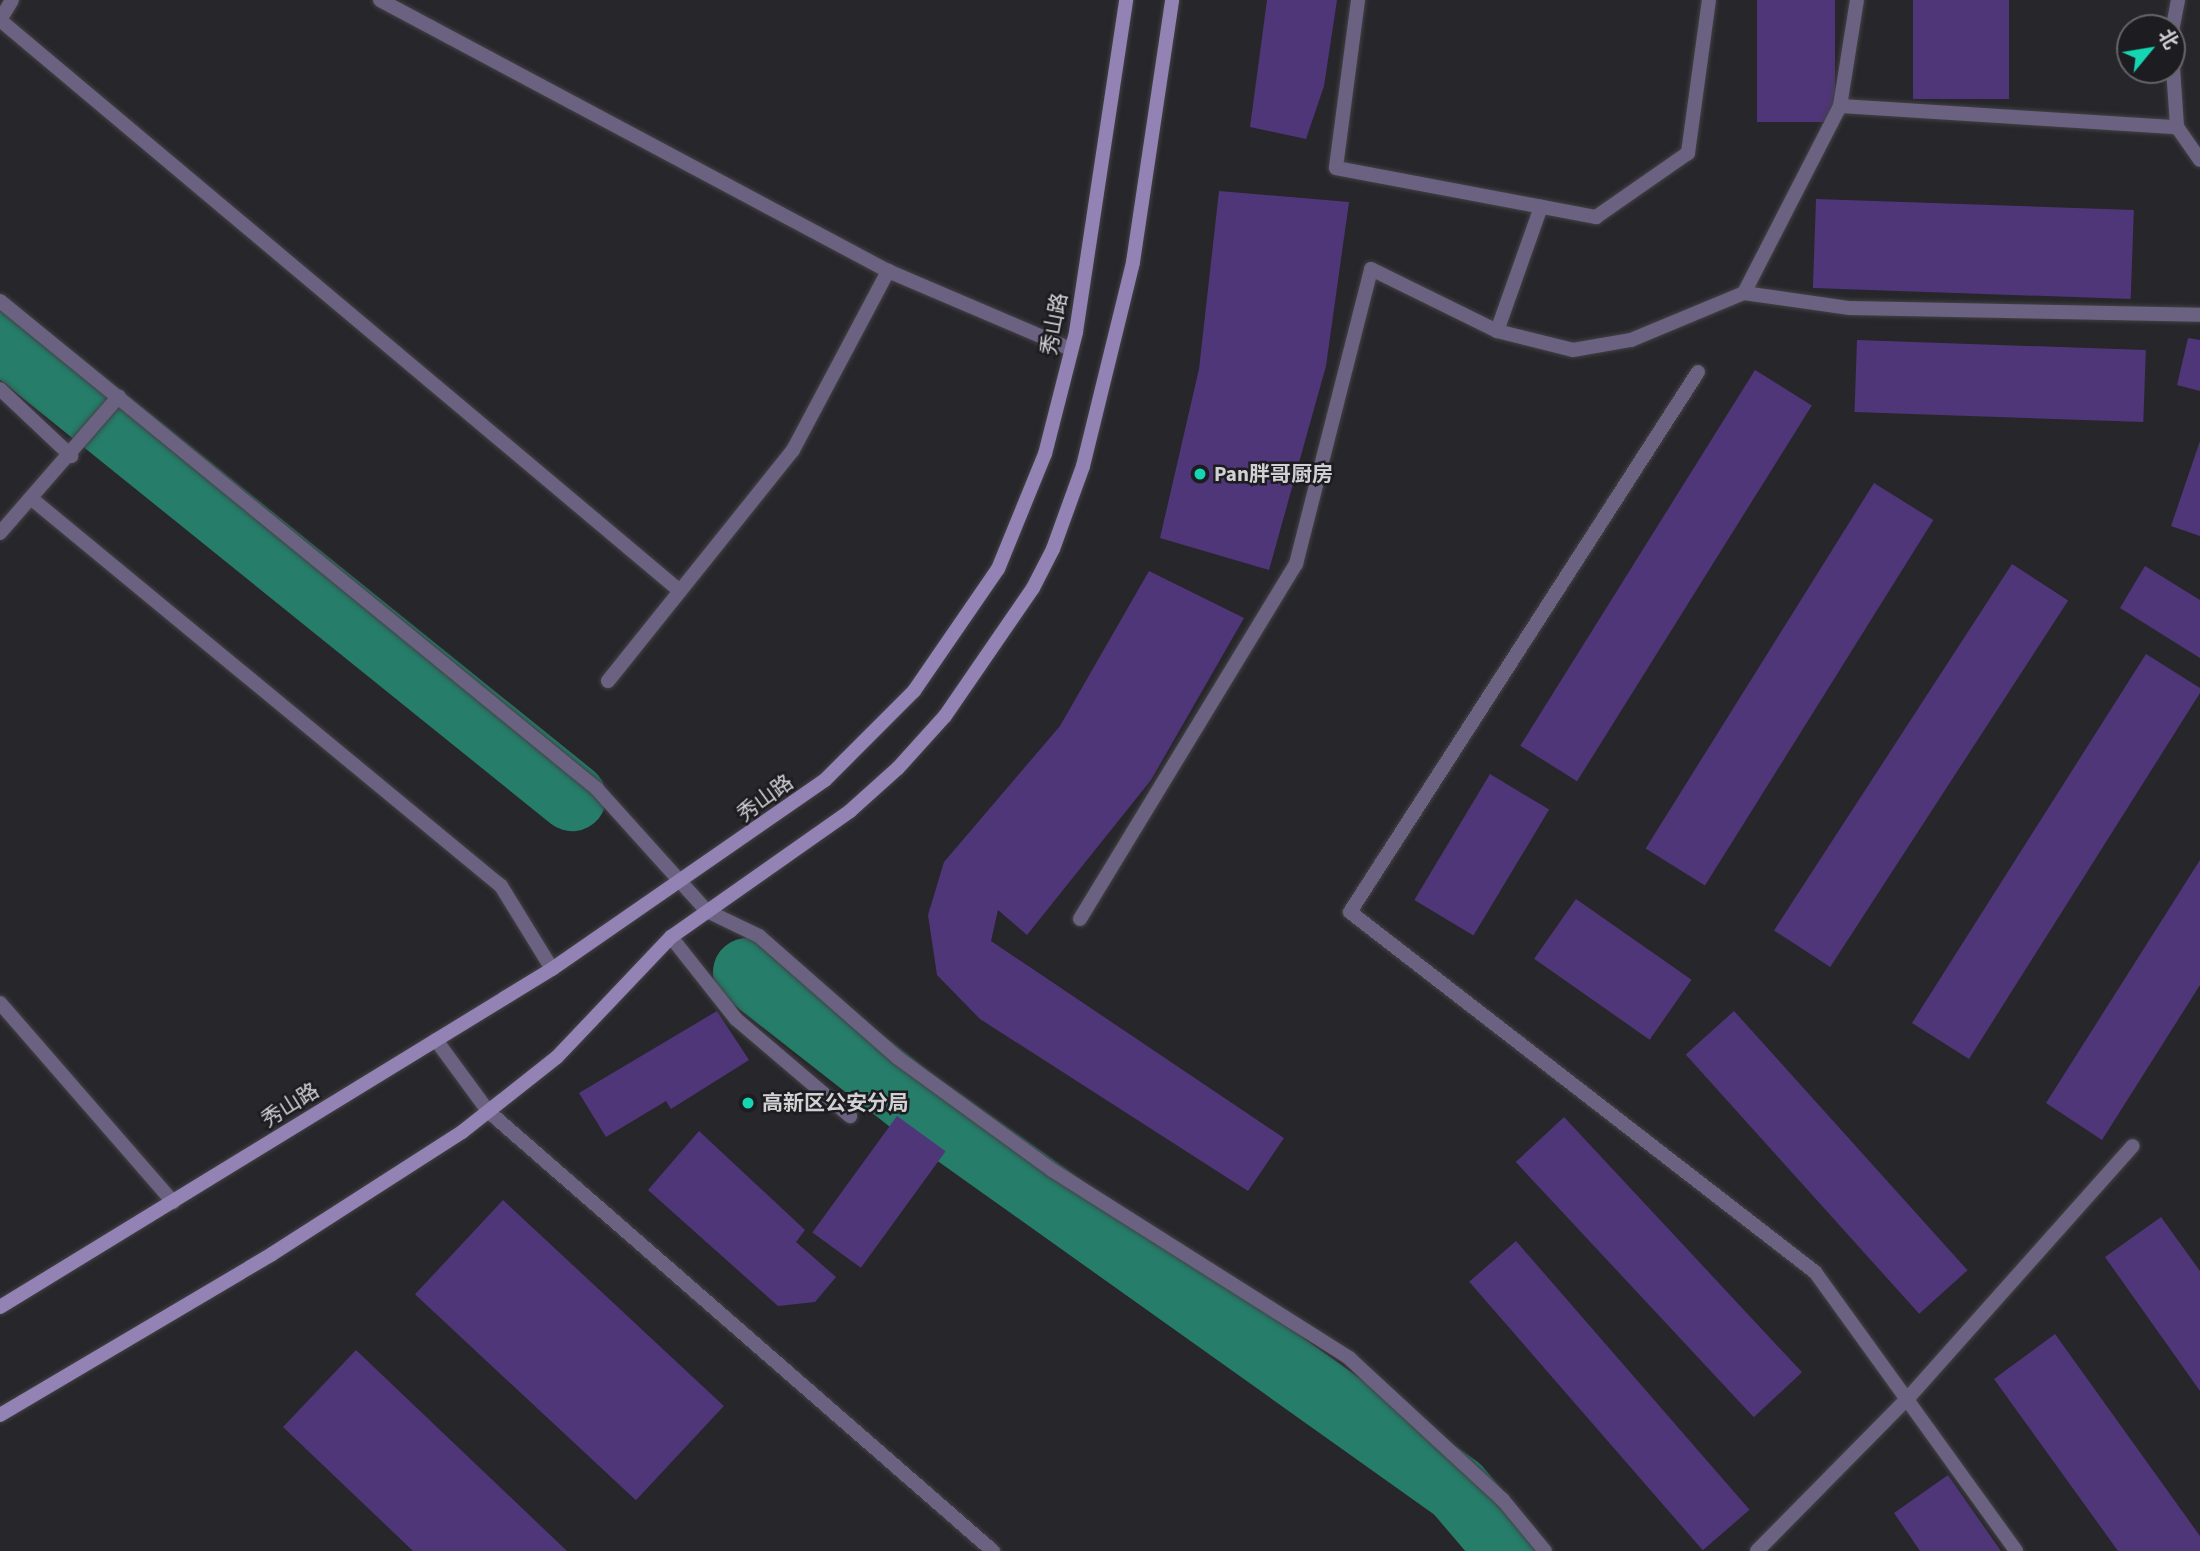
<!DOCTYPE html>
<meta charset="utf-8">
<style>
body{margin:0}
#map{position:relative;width:2200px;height:1551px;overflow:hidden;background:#27262a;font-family:"Source Sans 3","Noto Sans SC",sans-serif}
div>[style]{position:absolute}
.river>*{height:68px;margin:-34px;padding:0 34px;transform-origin:34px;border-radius:34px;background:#257d6a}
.building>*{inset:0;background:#4f3678;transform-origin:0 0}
.roads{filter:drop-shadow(0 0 2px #424145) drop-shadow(0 0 2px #424145)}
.street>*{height:14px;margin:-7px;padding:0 7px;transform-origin:7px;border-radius:7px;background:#6b6281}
.secondary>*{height:14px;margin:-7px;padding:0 7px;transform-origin:7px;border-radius:7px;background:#9383b4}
.dots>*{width:19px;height:19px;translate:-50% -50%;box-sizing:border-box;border:4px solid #1d1c20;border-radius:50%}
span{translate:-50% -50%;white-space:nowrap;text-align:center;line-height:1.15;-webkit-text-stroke:5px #1d1c20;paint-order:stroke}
.street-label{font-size:21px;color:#d1d1d3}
.poi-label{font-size:21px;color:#d1d1d3;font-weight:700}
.left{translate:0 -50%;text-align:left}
.north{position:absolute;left:2116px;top:14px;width:70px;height:70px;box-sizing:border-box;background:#1d1c20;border:2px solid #656468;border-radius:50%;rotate:60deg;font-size:19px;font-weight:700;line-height:28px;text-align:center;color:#d1d1d3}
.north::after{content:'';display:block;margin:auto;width:24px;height:32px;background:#15d5b3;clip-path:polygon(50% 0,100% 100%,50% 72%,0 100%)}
</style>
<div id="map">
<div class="river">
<i style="left:0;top:336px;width:735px;rotate:38.87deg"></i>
<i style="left:747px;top:972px;width:209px;rotate:38deg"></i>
<i style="left:912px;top:1101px;width:669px;rotate:35.45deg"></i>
<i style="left:1457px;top:1489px;width:82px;rotate:49.5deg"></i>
</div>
<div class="building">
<i style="clip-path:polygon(1267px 0,1337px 0,1324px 86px,1306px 139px,1250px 127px)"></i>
<i style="left:1757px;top:0;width:78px;height:122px"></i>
<i style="left:1913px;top:0;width:96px;height:99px"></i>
<i style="clip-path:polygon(1219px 191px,1349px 202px,1326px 366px,1269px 570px,1160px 538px,1199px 369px)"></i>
<i style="left:1816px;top:199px;width:318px;height:89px;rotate:2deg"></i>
<i style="clip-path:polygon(2188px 338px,2200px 340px,2200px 391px,2177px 385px)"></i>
<i style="left:1857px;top:340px;width:289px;height:72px;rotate:2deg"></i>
<i style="left:1755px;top:370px;width:67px;height:443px;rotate:32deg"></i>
<i style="clip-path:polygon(2200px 441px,2200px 536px,2171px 526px)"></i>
<i style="left:1874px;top:483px;width:70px;height:431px;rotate:32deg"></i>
<i style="left:2012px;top:564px;width:67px;height:437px;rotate:33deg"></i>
<i style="clip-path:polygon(2145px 566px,2200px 600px,2200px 658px,2120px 608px)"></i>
<i style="clip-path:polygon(1149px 571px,1244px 618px,1151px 780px,1027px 935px,998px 910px,991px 941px,1284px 1138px,1248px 1191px,980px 1019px,937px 975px,928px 915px,944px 862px,1060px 726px)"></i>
<i style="clip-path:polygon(2146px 654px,2200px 688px,2200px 693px,1969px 1059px,1912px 1023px)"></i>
<i style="left:1490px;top:774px;width:69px;height:147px;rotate:31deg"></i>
<i style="clip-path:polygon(2200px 860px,2200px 985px,2102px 1140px,2046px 1103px)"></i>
<i style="left:1576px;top:899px;width:141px;height:73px;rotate:35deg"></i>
<i style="clip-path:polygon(717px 1011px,749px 1060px,671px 1109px,666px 1101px,606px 1137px,579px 1093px)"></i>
<i style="left:1734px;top:1011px;width:349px;height:65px;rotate:48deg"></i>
<i style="left:897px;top:1116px;width:60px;height:144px;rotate:36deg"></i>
<i style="left:1564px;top:1117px;width:349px;height:66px;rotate:47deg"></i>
<i style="clip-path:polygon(699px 1131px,805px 1230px,796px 1242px,836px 1277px,815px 1302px,778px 1306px,648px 1190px)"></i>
<i style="left:503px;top:1200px;width:302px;height:129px;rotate:43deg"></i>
<i style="clip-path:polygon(2161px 1217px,2200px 1271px,2200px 1391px,2105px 1257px)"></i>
<i style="left:1516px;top:1241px;width:356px;height:62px;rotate:49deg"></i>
<i style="clip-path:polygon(2055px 1334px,2200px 1536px,2200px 1551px,2118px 1551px,1994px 1379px)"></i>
<i style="clip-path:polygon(356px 1350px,567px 1551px,413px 1551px,283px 1427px)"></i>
<i style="clip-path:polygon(1948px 1475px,2001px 1551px,1920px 1551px,1894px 1513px)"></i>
</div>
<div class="roads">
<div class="street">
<i style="left:380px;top:0;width:576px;rotate:28.08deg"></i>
<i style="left:888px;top:271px;width:199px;rotate:23.1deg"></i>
<i style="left:1358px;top:0;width:169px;rotate:97.5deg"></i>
<i style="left:1336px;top:168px;width:265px;rotate:10.7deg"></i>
<i style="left:1596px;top:217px;width:112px;rotate:-34.8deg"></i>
<i style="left:1688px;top:153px;width:154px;rotate:-82.2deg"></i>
<i style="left:0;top:20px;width:888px;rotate:40.02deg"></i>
<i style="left:0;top:20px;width:23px;rotate:-59deg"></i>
<i style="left:2172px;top:31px;width:32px;rotate:-79deg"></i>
<i style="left:2172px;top:53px;width:74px;rotate:86.1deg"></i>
<i style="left:2177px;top:127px;width:40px;rotate:55.1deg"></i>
<i style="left:1840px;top:106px;width:338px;rotate:3.6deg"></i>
<i style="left:1744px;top:293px;width:107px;rotate:8.1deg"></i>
<i style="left:1850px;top:308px;width:350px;rotate:1.1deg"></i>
<i style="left:0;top:301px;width:771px;rotate:39.26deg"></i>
<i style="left:597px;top:789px;width:164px;rotate:48deg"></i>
<i style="left:707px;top:911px;width:58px;rotate:25.7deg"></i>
<i style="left:759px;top:936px;width:185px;rotate:41.3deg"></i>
<i style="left:898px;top:1058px;width:190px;rotate:36deg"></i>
<i style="left:1052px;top:1170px;width:352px;rotate:32.3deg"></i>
<i style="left:1349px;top:1358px;width:209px;rotate:42.7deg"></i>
<i style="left:1503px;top:1500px;width:66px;rotate:50.5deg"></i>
<i style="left:1497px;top:331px;width:132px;rotate:-70.5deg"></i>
<i style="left:1698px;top:372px;width:642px;rotate:122.8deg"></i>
<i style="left:1350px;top:912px;width:588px;rotate:37.75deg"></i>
<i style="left:1815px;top:1272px;width:344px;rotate:54.2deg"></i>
<i style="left:0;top:389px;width:98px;rotate:43.3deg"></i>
<i style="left:32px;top:499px;width:608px;rotate:39.53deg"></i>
<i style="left:501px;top:886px;width:97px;rotate:58.4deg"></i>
<i style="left:0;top:533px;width:181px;rotate:-49deg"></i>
<i style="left:608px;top:681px;width:296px;rotate:-51.3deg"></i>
<i style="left:793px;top:450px;width:203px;rotate:-62deg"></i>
<i style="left:1080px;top:919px;width:416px;rotate:-58.7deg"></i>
<i style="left:1296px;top:564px;width:304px;rotate:-75.7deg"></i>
<i style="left:1371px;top:269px;width:140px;rotate:26.2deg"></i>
<i style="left:1497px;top:331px;width:78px;rotate:14deg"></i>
<i style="left:1573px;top:350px;width:59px;rotate:-9.8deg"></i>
<i style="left:1631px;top:340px;width:122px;rotate:-22.6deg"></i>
<i style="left:1744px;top:293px;width:210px;rotate:-62.8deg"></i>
<i style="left:1840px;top:106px;width:107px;rotate:-80.9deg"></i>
<i style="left:671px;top:937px;width:105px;rotate:51.6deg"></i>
<i style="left:736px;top:1019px;width:150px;rotate:40.4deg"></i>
<i style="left:0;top:1003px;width:264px;rotate:49deg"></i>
<i style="left:436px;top:1040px;width:88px;rotate:53.8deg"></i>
<i style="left:488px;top:1111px;width:670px;rotate:41.07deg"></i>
<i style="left:1757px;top:1551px;width:216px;rotate:-45.4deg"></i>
<i style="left:1909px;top:1397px;width:336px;rotate:-48.3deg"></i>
</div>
<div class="secondary">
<i style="left:0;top:1307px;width:647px;rotate:-31.48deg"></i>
<i style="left:552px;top:969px;width:332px;rotate:-34.7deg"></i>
<i style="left:825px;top:780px;width:126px;rotate:-45deg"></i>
<i style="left:914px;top:691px;width:148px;rotate:-55.5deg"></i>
<i style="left:998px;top:569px;width:124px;rotate:-67.8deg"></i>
<i style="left:1045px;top:454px;width:126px;rotate:-75.7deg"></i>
<i style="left:1076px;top:332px;width:336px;rotate:-81.4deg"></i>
<i style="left:0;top:1415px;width:316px;rotate:-30.6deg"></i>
<i style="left:272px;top:1254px;width:226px;rotate:-32.7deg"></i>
<i style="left:462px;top:1132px;width:121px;rotate:-38.3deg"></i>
<i style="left:557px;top:1057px;width:166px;rotate:-46.5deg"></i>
<i style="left:671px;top:937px;width:219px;rotate:-35.1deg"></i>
<i style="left:850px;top:811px;width:64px;rotate:-41.9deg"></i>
<i style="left:898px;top:768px;width:70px;rotate:-47.9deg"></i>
<i style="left:945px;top:716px;width:155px;rotate:-55.5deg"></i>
<i style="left:1033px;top:588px;width:44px;rotate:-62.9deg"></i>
<i style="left:1053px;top:549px;width:88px;rotate:-70.1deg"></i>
<i style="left:1083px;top:466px;width:210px;rotate:-76.2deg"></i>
<i style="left:1133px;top:262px;width:265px;rotate:-81.5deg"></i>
</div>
</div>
<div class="dots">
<i style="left:1200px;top:474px;background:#15d5b3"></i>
<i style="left:748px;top:1103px;background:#15d5b3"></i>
</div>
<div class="street-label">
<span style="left:1054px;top:324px;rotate:-79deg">秀山路</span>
<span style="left:765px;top:798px;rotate:-36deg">秀山路</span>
<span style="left:290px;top:1105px;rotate:-32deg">秀山路</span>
</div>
<div class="poi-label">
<span class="left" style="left:1214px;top:474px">Pan胖哥厨房</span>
<span class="left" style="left:762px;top:1103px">高新区公安分局</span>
</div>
<div class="north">北</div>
</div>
